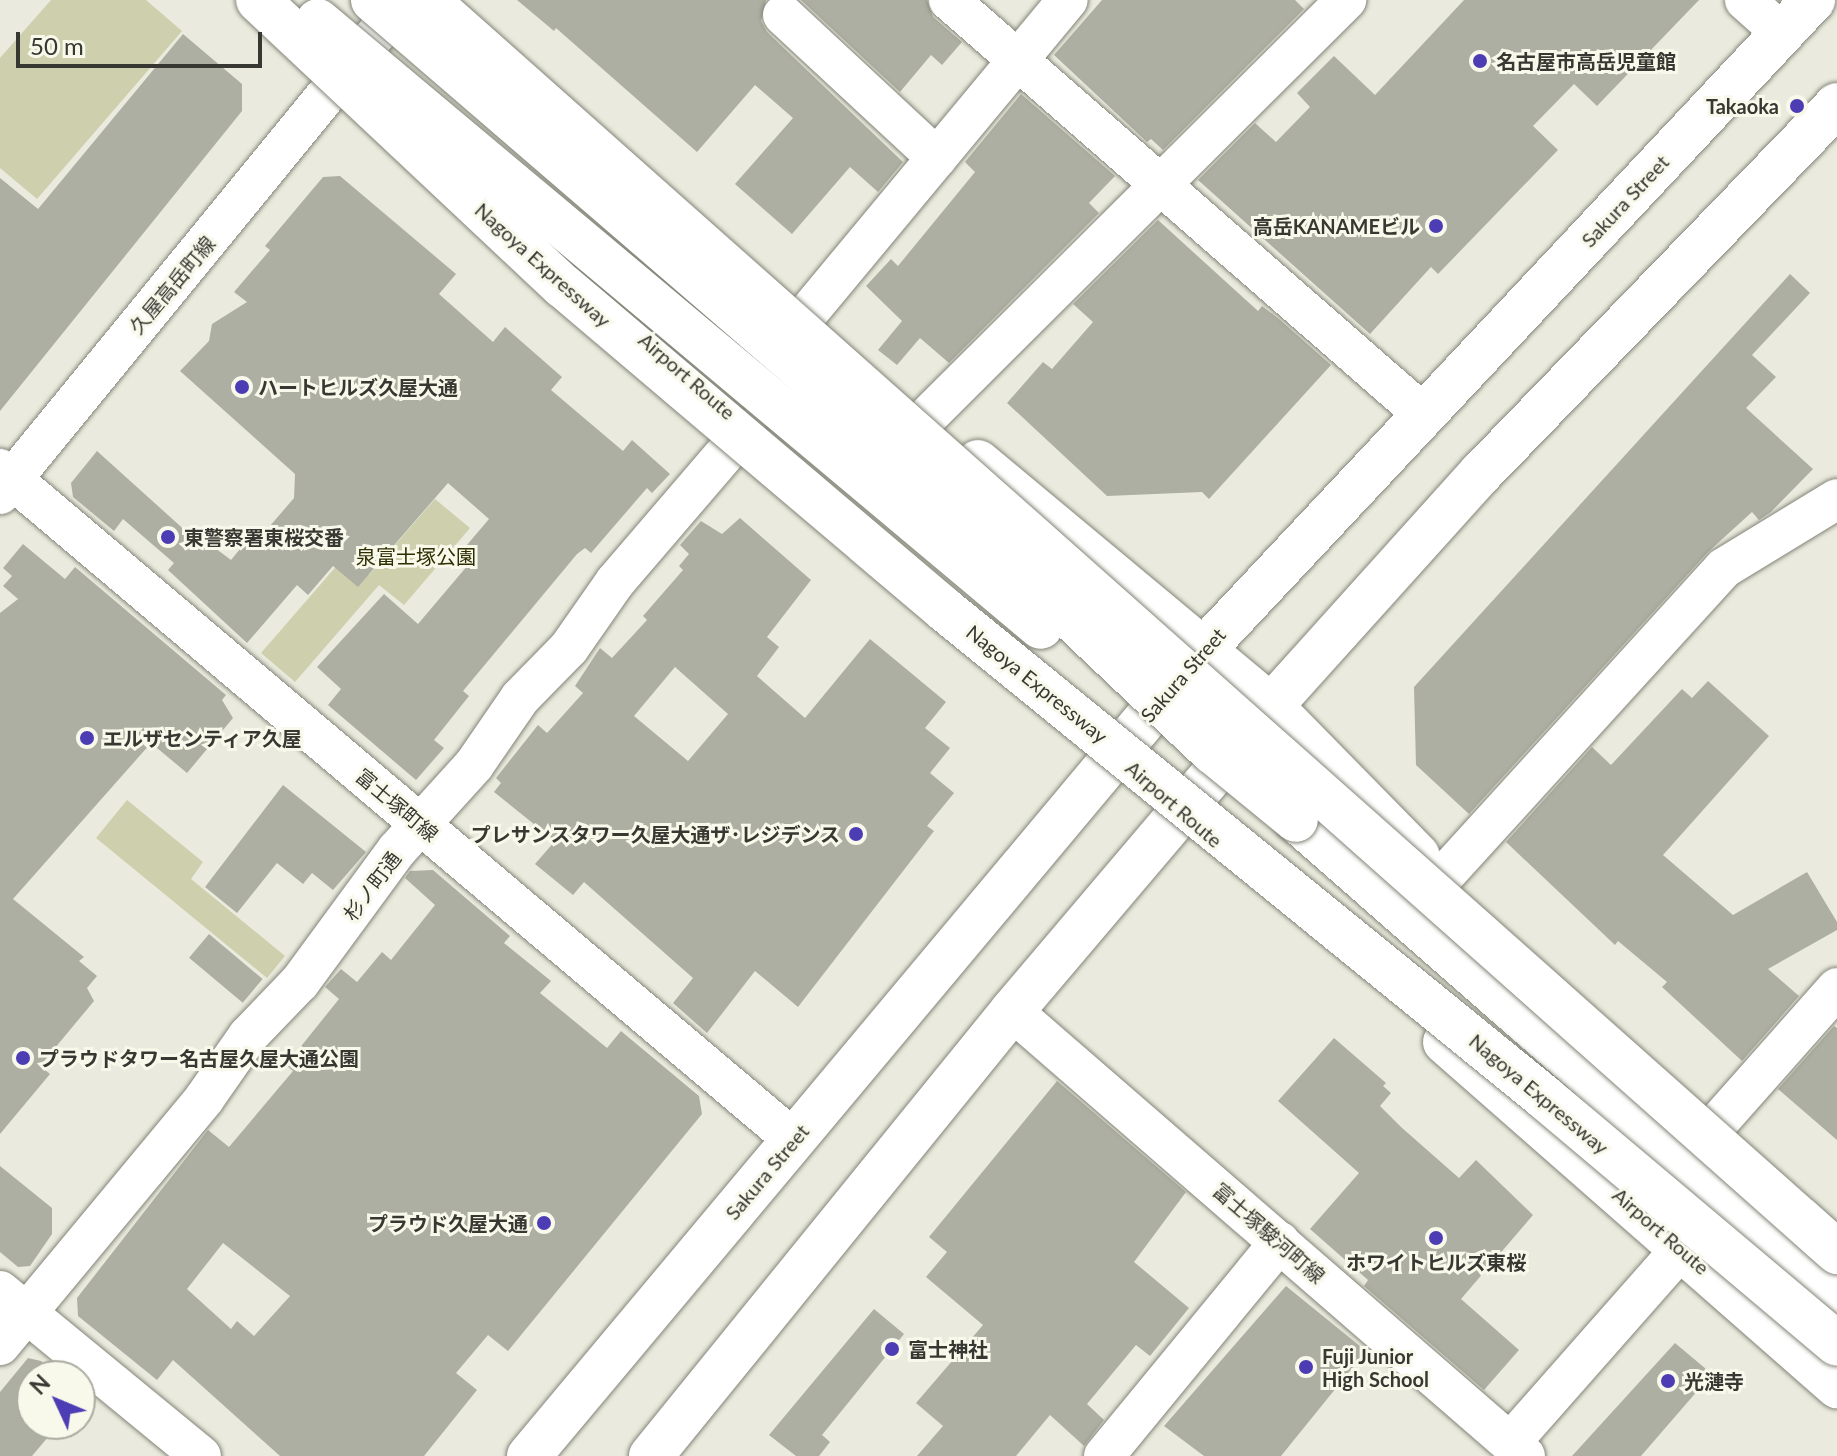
<!DOCTYPE html>
<meta charset="utf-8">
<style>
body{margin:0}
#map{position:relative;width:1837px;height:1456px;overflow:hidden;background:#eaebde;font-family:Lato,"Noto Sans JP",sans-serif}
div>[style]{position:absolute}
.green>*{inset:0;background:#cdcfad}
.building>*{inset:0;background:#aeafa3;transform-origin:0 0}
.roads{filter:drop-shadow(0 0 2px #838478) drop-shadow(0 0 2px #838478)}
.minor>*{height:40px;margin:-20px;padding:0 20px;transform-origin:20px;border-radius:20px;background:#fff}
.major>*{height:44px;margin:-22px;padding:0 22px;transform-origin:22px;border-radius:22px;background:#fff}
.highway>*{height:44px;margin:-22px;padding:0 22px;transform-origin:22px;border-radius:22px;background:#fff}
.bridges{filter:drop-shadow(0 0 2px #838478) drop-shadow(0 0 2px #838478)}
.highway-bridge>*{height:44px;margin:-22px;padding:0 22px;transform-origin:22px;border-radius:22px;background:#fff}
.dots>*{width:22px;height:22px;translate:-50% -50%;box-sizing:border-box;border:4px solid #f8f9eb;border-radius:50%}
span{translate:-50% -50%;white-space:nowrap;text-align:center;line-height:1.15;-webkit-text-stroke:6px #f8f9eb;paint-order:stroke}
.poi-label{font-size:20px;color:#383833;font-weight:700}
.left{translate:0 -50%;text-align:left}
.right{translate:-100% -50%;text-align:right}
.street-label{font-size:20px;color:#383833}
.park-label{font-size:20px;color:#2e2e00}
.north{position:absolute;left:16px;top:1360px;width:80px;height:80px;box-sizing:border-box;background:#f8f9eb;border:2px solid #abaca1;border-radius:50%;rotate:314deg;font-size:22px;font-weight:700;line-height:32px;text-align:center;color:#383833}
.north::after{content:'';display:block;margin:auto;width:28px;height:36px;background:#4d3db4;clip-path:polygon(50% 0,100% 100%,50% 72%,0 100%)}
.scale{position:absolute;left:16px;top:32px;width:246px;height:36px;box-sizing:border-box;border:4px solid #383833;border-top:0;padding-left:10px;font-size:24px;line-height:28px;white-space:nowrap;color:#383833;-webkit-text-stroke:6px #f8f9eb;paint-order:stroke}
</style>
<div id="map">
<div class="green">
<i style="clip-path:polygon(51px 0,146px 0,182px 31px,37px 199px,0 168px,0 58px)"></i>
<i style="clip-path:polygon(435px 499px,470px 528px,404px 605px,379px 585px,295px 682px,261px 653px,346px 555px,369px 575px)"></i>
<i style="clip-path:polygon(127px 800px,203px 862px,191px 879px,285px 956px,267px 978px,96px 838px)"></i>
</div>
<div class="building">
<i style="clip-path:polygon(517px 0,766px 0,761px 21px,767px 32px,903px 162px,878px 192px,850px 167px,792px 234px,735px 184px,793px 118px,755px 85px,697px 152px,556px 28px,554px 31px)"></i>
<i style="clip-path:polygon(801px 0,927px 0,933px 17px,962px 42px,942px 65px,931px 55px,900px 92px)"></i>
<i style="clip-path:polygon(1102px 0,1295px 0,1304px 9px,1163px 150px,1151px 139px,1147px 142px,1054px 55px)"></i>
<i style="clip-path:polygon(1464px 0,1699px 0,1597px 106px,1574px 84px,1533px 126px,1558px 150px,1438px 274px,1431px 267px,1370px 334px,1198px 180px,1255px 123px,1276px 142px,1310px 107px,1297px 93px,1334px 56px,1375px 95px)"></i>
<i style="clip-path:polygon(183px 34px,242px 84px,242px 111px,0 411px,0 178px,38px 209px)"></i>
<i style="clip-path:polygon(1021px 94px,1115px 176px,1089px 203px,1099px 213px,949px 363px,920px 338px,897px 365px,878px 350px,902px 321px,866px 286px,891px 259px,898px 266px,975px 172px,965px 162px)"></i>
<i style="clip-path:polygon(340px 176px,456px 274px,439px 294px,493px 342px,505px 327px,562px 377px,551px 390px,623px 451px,632px 440px,670px 474px,652px 493px,647px 488px,591px 553px,585px 548px,577px 554px,463px 691px,469px 696px,434px 740px,444px 748px,416px 780px,328px 705px,341px 689px,317px 667px,384px 594px,418px 624px,468px 565px,461px 552px,489px 519px,448px 483px,358px 587px,333px 566px,308px 595px,297px 585px,247px 643px,168px 570px,174px 563px,123px 519px,114px 531px,73px 497px,71px 483px,97px 451px,189px 534px,191px 530px,231px 560px,245px 543px,251px 548px,294px 498px,295px 474px,180px 371px,209px 341px,212px 324px,247px 302px,234px 292px,270px 250px,265px 246px,323px 177px)"></i>
<i style="clip-path:polygon(1158px 220px,1258px 311px,1262px 306px,1279px 319px,1331px 365px,1209px 499px,1202px 492px,1107px 496px,1007px 403px,1043px 362px,1052px 369px,1093px 322px,1073px 304px)"></i>
<i style="clip-path:polygon(1790px 274px,1810px 293px,1752px 355px,1776px 377px,1746px 408px,1813px 469px,1771px 512px,1759px 520px,1752px 512px,1707px 553px,1469px 814px,1416px 765px,1414px 687px)"></i>
<i style="clip-path:polygon(evenodd,740px 518px,811px 580px,767px 637px,779px 647px,757px 676px,805px 718px,870px 639px,946px 702px,925px 728px,950px 748px,930px 773px,954px 793px,927px 826px,934px 831px,798px 1007px,755px 971px,707px 1033px,673px 1003px,693px 978px,584px 882px,573px 895px,535px 864px,555px 841px,494px 792px,501px 783px,496px 778px,538px 725px,547px 733px,583px 693px,575px 686px,600px 648px,612px 658px,647px 620px,643px 616px,683px 570px,679px 566px,689px 554px,680px 545px,701px 521px,722px 534px,740px 518px,675px 667px,728px 714px,688px 761px,634px 716px,675px 667px)"></i>
<i style="clip-path:polygon(23px 544px,65px 579px,75px 567px,226px 695px,222px 700px,233px 718px,187px 773px,151px 743px,13px 899px,84px 957px,79px 961px,97px 976px,87px 988px,94px 1001px,40px 1066px,50px 1074px,0 1134px,0 613px,18px 599px,3px 586px,12px 576px,3px 568px)"></i>
<i style="clip-path:polygon(1708px 681px,1769px 736px,1663px 855px,1733px 915px,1807px 872px,1837px 922px,1837px 930px,1768px 969px,1799px 996px,1742px 1061px,1662px 987px,1667px 982px,1618px 941px,1615px 945px,1506px 842px,1592px 747px,1611px 765px,1682px 689px,1692px 698px)"></i>
<i style="clip-path:polygon(283px 785px,366px 852px,333px 890px,312px 873px,303px 884px,277px 863px,237px 913px,205px 887px)"></i>
<i style="clip-path:polygon(evenodd,433px 870px,510px 936px,504px 943px,551px 981px,540px 993px,607px 1048px,621px 1031px,699px 1096px,702px 1114px,508px 1351px,488px 1335px,456px 1373px,477px 1390px,424px 1456px,280px 1456px,173px 1360px,157px 1380px,78px 1316px,77px 1298px,208px 1130px,229px 1147px,293px 1071px,286px 1065px,339px 999px,325px 987px,341px 969px,357px 982px,382px 952px,391px 960px,435px 905px,405px 878px,410px 871px,433px 870px,223px 1243px,290px 1296px,254px 1336px,237px 1321px,231px 1329px,187px 1289px,223px 1243px)"></i>
<i style="left:209px;top:934px;width:70px;height:31px;rotate:40deg"></i>
<i style="clip-path:polygon(1834px 1026px,1837px 1028px,1837px 1140px,1778px 1089px)"></i>
<i style="clip-path:polygon(1334px 1038px,1386px 1083px,1383px 1086px,1391px 1093px,1380px 1106px,1401px 1127px,1459px 1178px,1476px 1160px,1533px 1215px,1461px 1299px,1519px 1350px,1484px 1390px,1364px 1286px,1368px 1280px,1310px 1229px,1359px 1173px,1278px 1101px)"></i>
<i style="clip-path:polygon(1057px 1081px,1186px 1192px,1134px 1262px,1189px 1308px,1150px 1356px,1136px 1345px,1087px 1404px,1104px 1420px,1084px 1446px,1050px 1415px,1016px 1456px,917px 1456px,943px 1426px,916px 1403px,983px 1325px,926px 1277px,947px 1252px,929px 1237px)"></i>
<i style="clip-path:polygon(0 1166px,52px 1208px,52px 1234px,30px 1266px,18px 1267px,0 1252px)"></i>
<i style="clip-path:polygon(1286px 1286px,1366px 1351px,1281px 1456px,1204px 1456px,1164px 1426px)"></i>
<i style="clip-path:polygon(874px 1309px,904px 1334px,822px 1435px,830px 1442px,819px 1456px,796px 1456px,769px 1435px)"></i>
<i style="clip-path:polygon(1675px 1343px,1712px 1374px,1641px 1456px,1572px 1456px)"></i>
<i style="clip-path:polygon(28px 1358px,41px 1361px,59px 1376px,32px 1376px,32px 1424px,59px 1424px,32px 1456px,0 1456px,0 1392px)"></i>
</div>
<div class="roads">
<div class="minor">
<i style="left:949px;top:0;width:629px;rotate:41.13deg"></i>
<i style="left:1745px;top:0;width:50px;rotate:41.7deg"></i>
<i style="left:783px;top:15px;width:210px;rotate:42.9deg"></i>
<i style="left:807px;top:314px;width:408px;rotate:-50.3deg"></i>
<i style="left:926px;top:418px;width:593px;rotate:-44.86deg"></i>
<i style="left:0;top:469px;width:1040px;rotate:40.2deg"></i>
<i style="left:0;top:494px;width:638px;rotate:-50.72deg"></i>
<i style="left:1441px;top:879px;width:420px;rotate:-47.7deg"></i>
<i style="left:1724px;top:568px;width:132px;rotate:-31.4deg"></i>
<i style="left:1012px;top:1011px;width:679px;rotate:40.94deg"></i>
<i style="left:1715px;top:1126px;width:184px;rotate:-48.5deg"></i>
<i style="left:0;top:1291px;width:260px;rotate:39.4deg"></i>
<i style="left:0;top:1345px;width:320px;rotate:-50.3deg"></i>
<i style="left:204px;top:1099px;width:77px;rotate:-55.1deg"></i>
<i style="left:248px;top:1036px;width:75px;rotate:-46.1deg"></i>
<i style="left:300px;top:982px;width:164px;rotate:-53.7deg"></i>
<i style="left:397px;top:850px;width:115px;rotate:-47.8deg"></i>
<i style="left:474px;top:765px;width:81px;rotate:-55.5deg"></i>
<i style="left:520px;top:698px;width:70px;rotate:-45.6deg"></i>
<i style="left:569px;top:648px;width:80px;rotate:-55.1deg"></i>
<i style="left:615px;top:582px;width:201px;rotate:-49.4deg"></i>
<i style="left:1510px;top:1443px;width:259px;rotate:-48.6deg"></i>
<i style="left:1104px;top:1456px;width:277px;rotate:-50.6deg"></i>
</div>
<div class="major">
<i style="left:1271px;top:706px;width:210px;rotate:45.6deg"></i>
<i style="left:1445px;top:1042px;width:522px;rotate:41.27deg"></i>
</div>
<div class="highway">
<i style="left:978px;top:462px;width:381px;rotate:39.8deg"></i>
<i style="left:1296px;top:820px;width:719px;rotate:41.22deg"></i>
<i style="left:529px;top:1456px;width:1053px;rotate:-50.08deg"></i>
<i style="left:1205px;top:648px;width:889px;rotate:-46.82deg"></i>
<i style="left:651px;top:1456px;width:573px;rotate:-50.95deg"></i>
<i style="left:1012px;top:1011px;width:400px;rotate:-49.7deg"></i>
<i style="left:1271px;top:706px;width:314px;rotate:-48deg"></i>
<i style="left:1481px;top:473px;width:512px;rotate:-45.95deg"></i>
</div>
</div>
<div class="bridges">
<div class="highway-bridge">
<i style="left:258px;top:0;width:418px;rotate:43.2deg"></i>
<i style="left:563px;top:286px;width:501px;rotate:40.3deg"></i>
<i style="left:945px;top:610px;width:772px;rotate:39.11deg"></i>
<i style="left:1544px;top:1097px;width:383px;rotate:40.1deg"></i>
<i style="left:373px;top:0;width:659px;rotate:40.75deg"></i>
<i style="left:872px;top:430px;width:469px;rotate:43.4deg"></i>
<i style="left:1213px;top:752px;width:107px;rotate:39.3deg"></i>
<i style="left:427px;top:0;width:1886px;rotate:41.6deg"></i>
<i style="left:318px;top:21px;width:943px;rotate:39.97deg"></i>
</div>
</div>
<div class="dots">
<i style="left:1480px;top:61px;background:#4d3db4"></i>
<i style="left:1797px;top:106px;background:#4d3db4"></i>
<i style="left:1436px;top:226px;background:#4d3db4"></i>
<i style="left:242px;top:387px;background:#4d3db4"></i>
<i style="left:168px;top:537px;background:#4d3db4"></i>
<i style="left:87px;top:738px;background:#4d3db4"></i>
<i style="left:856px;top:834px;background:#4d3db4"></i>
<i style="left:23px;top:1058px;background:#4d3db4"></i>
<i style="left:544px;top:1223px;background:#4d3db4"></i>
<i style="left:1436px;top:1238px;background:#4d3db4"></i>
<i style="left:892px;top:1349px;background:#4d3db4"></i>
<i style="left:1306px;top:1367px;background:#4d3db4"></i>
<i style="left:1668px;top:1381px;background:#4d3db4"></i>
</div>
<div class="poi-label">
<span class="left" style="left:1496px;top:61px">名古屋市高岳児童館</span>
<span class="right" style="left:1779px;top:106px">Takaoka</span>
<span class="right" style="left:1420px;top:226px">高岳KANAMEビル</span>
<span class="left" style="left:258px;top:387px">ハートヒルズ久屋大通</span>
<span class="left" style="left:184px;top:537px">東警察署東桜交番</span>
<span class="left" style="left:103px;top:738px">エルザセンティア久屋</span>
<span class="right" style="left:840px;top:834px">プレサンスタワー久屋大通ザ･レジデンス</span>
<span class="left" style="left:39px;top:1058px">プラウドタワー名古屋久屋大通公園</span>
<span class="right" style="left:528px;top:1223px">プラウド久屋大通</span>
<span style="left:1436px;top:1262px">ホワイトヒルズ東桜</span>
<span class="left" style="left:908px;top:1349px">富士神社</span>
<span class="left" style="left:1322px;top:1368px">Fuji Junior<br>High School</span>
<span class="left" style="left:1684px;top:1381px">光漣寺</span>
</div>
<div class="street-label">
<span style="left:1625px;top:201px;rotate:-47deg">Sakura Street</span>
<span style="left:543px;top:265px;rotate:42deg">Nagoya Expressway</span>
<span style="left:172px;top:285px;rotate:-50deg">久屋高岳町線</span>
<span style="left:687px;top:376px;rotate:41deg">Airport Route</span>
<span style="left:1183px;top:675px;rotate:-49deg">Sakura Street</span>
<span style="left:1037px;top:684px;rotate:39deg">Nagoya Expressway</span>
<span style="left:1174px;top:804px;rotate:41deg">Airport Route</span>
<span style="left:397px;top:805px;rotate:40deg">富士塚町線</span>
<span style="left:372px;top:886px;rotate:-53deg">杉ノ町通</span>
<span style="left:1539px;top:1094px;rotate:40deg">Nagoya Expressway</span>
<span style="left:767px;top:1172px;rotate:-50deg">Sakura Street</span>
<span style="left:1661px;top:1231px;rotate:41deg">Airport Route</span>
<span style="left:1269px;top:1233px;rotate:41deg">富士塚駿河町線</span>
</div>
<div class="park-label">
<span style="left:416px;top:556px">泉富士塚公園</span>
</div>
<div class="north">N</div>
<div class="scale">50 m</div>
</div>
